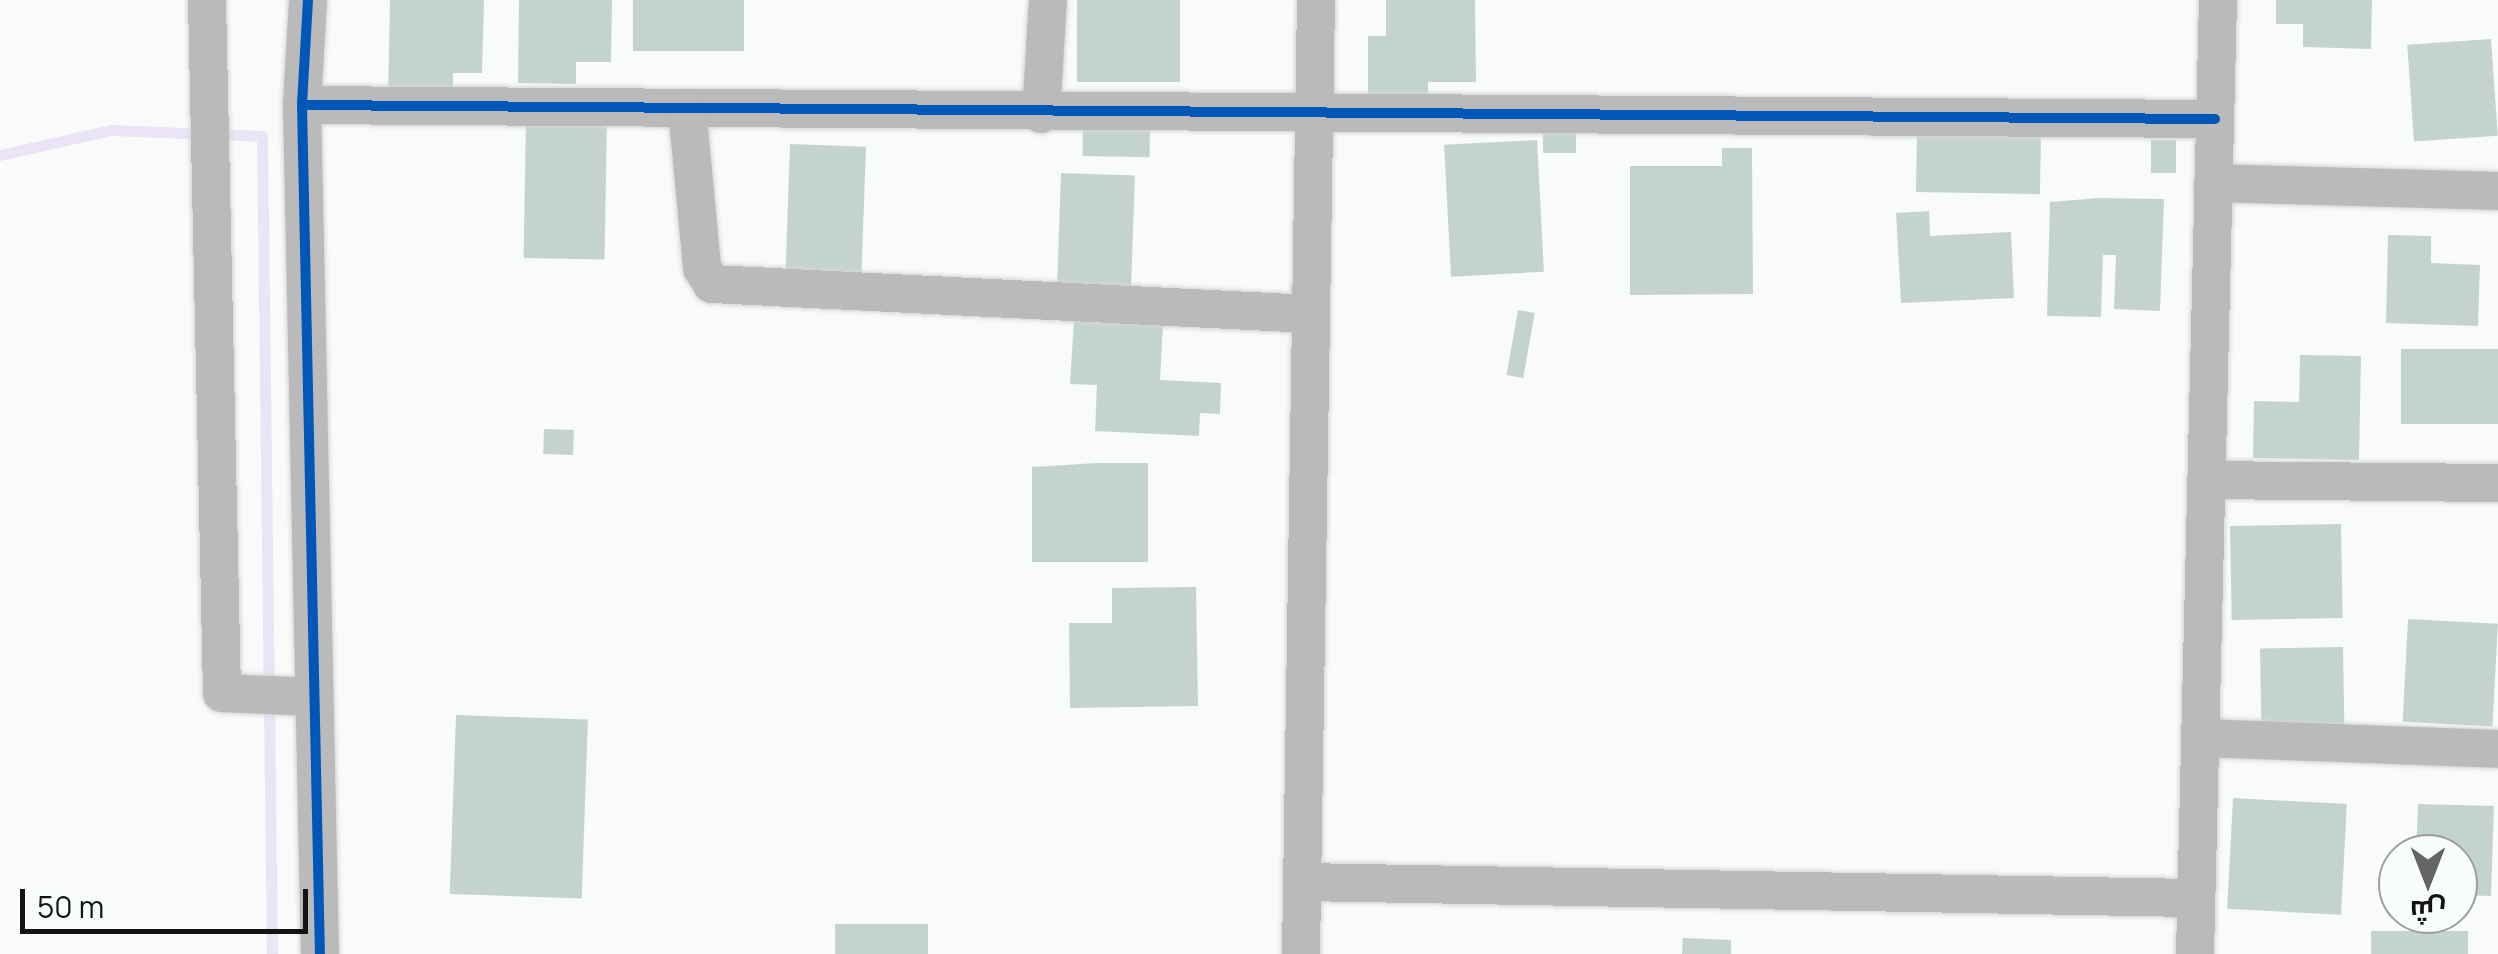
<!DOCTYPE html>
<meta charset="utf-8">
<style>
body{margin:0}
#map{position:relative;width:2498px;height:954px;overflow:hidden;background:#f9fbfa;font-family:Manrope,Cairo,sans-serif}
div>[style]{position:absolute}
.stream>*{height:11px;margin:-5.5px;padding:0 5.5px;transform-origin:5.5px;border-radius:5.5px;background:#ebe4f7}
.building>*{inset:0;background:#c4d4cc;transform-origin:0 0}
.roads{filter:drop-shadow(0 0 2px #d4d6d5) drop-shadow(0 0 2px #d4d6d5)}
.minor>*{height:38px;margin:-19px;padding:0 19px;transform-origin:19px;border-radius:19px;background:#bababa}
.cycleway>*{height:10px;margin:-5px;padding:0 5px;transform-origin:5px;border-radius:5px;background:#0057b8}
span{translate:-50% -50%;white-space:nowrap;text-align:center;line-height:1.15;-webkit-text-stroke:8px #f8fcfa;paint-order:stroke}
.north{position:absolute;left:2378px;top:834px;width:100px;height:100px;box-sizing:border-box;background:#f8fcfa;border:2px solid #9c9f9d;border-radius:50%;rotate:180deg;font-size:28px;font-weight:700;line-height:40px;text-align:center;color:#121312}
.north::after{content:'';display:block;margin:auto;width:35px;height:45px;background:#636463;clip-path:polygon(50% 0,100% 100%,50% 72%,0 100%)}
.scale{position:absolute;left:20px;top:889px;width:288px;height:45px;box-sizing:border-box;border:5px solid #121312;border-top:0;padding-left:12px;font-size:30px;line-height:35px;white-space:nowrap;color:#121312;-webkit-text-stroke:8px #f8fcfa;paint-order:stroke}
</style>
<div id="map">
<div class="stream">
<i style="left:0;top:155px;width:114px;rotate:-12.7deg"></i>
<i style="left:111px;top:130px;width:151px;rotate:2.3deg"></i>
<i style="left:262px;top:136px;width:818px;rotate:89.3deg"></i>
</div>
<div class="building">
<i style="clip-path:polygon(390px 0,484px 0,482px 73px,453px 73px,453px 100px,388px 99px)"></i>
<i style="clip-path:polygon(519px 0,612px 0,611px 62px,576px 62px,576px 84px,518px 83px)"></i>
<i style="left:633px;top:0;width:111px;height:51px"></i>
<i style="left:1077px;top:0;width:103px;height:82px"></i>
<i style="clip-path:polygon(1386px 0,1475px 0,1476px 82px,1428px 82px,1428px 94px,1368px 95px,1368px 36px,1386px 36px)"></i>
<i style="clip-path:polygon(2276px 0,2372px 0,2371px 49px,2303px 47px,2303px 24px,2276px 24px)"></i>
<i style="left:2491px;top:39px;width:97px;height:84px;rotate:86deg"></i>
<i style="left:526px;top:118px;width:81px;height:140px;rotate:1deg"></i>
<i style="left:1543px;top:122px;width:33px;height:31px"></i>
<i style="left:1083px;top:126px;width:67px;height:30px;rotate:1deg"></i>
<i style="left:1917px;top:133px;width:124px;height:59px;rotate:1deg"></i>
<i style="left:1537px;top:140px;width:132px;height:93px;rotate:87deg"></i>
<i style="left:2151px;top:140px;width:25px;height:33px"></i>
<i style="left:790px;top:144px;width:76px;height:128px;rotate:2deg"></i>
<i style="clip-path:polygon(1722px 148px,1752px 148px,1753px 294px,1630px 295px,1630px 166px,1722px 166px)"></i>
<i style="left:1061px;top:173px;width:74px;height:122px;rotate:2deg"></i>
<i style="clip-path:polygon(2099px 198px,2164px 199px,2160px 311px,2114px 309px,2116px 255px,2103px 255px,2101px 317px,2047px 316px,2050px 202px)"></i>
<i style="clip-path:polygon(1929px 211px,1930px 236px,2011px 232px,2014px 298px,1901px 303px,1896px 213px)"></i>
<i style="clip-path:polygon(2388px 235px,2431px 236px,2431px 263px,2480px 265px,2478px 326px,2386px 323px)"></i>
<i style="left:1518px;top:310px;width:17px;height:66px;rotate:10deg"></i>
<i style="clip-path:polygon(1074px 319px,1163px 324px,1160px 380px,1221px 383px,1220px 414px,1200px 413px,1199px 436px,1095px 431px,1097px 385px,1070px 384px)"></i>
<i style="left:2498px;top:349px;width:75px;height:97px;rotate:90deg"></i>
<i style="clip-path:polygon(2300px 355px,2361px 356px,2359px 460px,2253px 458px,2254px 401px,2299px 402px)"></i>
<i style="left:544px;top:429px;width:30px;height:25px;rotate:2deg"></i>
<i style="clip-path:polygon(1097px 463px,1148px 463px,1148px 562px,1032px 562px,1032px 467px)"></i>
<i style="left:2341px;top:524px;width:94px;height:111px;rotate:89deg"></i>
<i style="clip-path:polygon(1196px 587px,1198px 706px,1070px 708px,1069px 623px,1112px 623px,1112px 588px)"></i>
<i style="left:2408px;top:619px;width:90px;height:103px;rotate:3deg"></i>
<i style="left:2343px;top:647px;width:79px;height:83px;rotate:89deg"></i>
<i style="left:456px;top:715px;width:132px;height:179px;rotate:2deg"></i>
<i style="left:2233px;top:798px;width:114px;height:111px;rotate:3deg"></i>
<i style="clip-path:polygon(2418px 804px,2494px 806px,2491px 896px,2458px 895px,2458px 854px,2416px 854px)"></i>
<i style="left:835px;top:924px;width:93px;height:30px"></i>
<i style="left:2468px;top:931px;width:23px;height:97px;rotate:90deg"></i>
<i style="clip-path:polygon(1683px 938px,1731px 940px,1731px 954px,1682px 954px)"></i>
</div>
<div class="roads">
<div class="minor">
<i style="left:207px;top:0;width:693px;rotate:88.76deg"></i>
<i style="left:222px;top:693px;width:92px;rotate:2.5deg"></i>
<i style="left:308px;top:0;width:105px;rotate:93.3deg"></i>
<i style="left:302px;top:105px;width:849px;rotate:88.79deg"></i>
<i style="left:302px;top:105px;width:1913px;rotate:0.42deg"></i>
<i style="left:687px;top:108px;width:161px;rotate:84.6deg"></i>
<i style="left:702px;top:268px;width:19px;rotate:58deg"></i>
<i style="left:712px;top:284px;width:600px;rotate:2.87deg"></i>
<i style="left:1041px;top:114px;width:114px;rotate:-86.5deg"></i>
<i style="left:2213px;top:183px;width:285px;rotate:1.6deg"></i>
<i style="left:2206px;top:480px;width:292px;rotate:0.6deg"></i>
<i style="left:2200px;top:738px;width:298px;rotate:2.1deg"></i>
<i style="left:1302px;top:882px;width:894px;rotate:1.03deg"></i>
<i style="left:1301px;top:954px;width:954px;rotate:-89.1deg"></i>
<i style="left:2195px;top:954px;width:954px;rotate:-88.62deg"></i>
</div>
</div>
<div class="cycleway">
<i style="left:308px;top:0;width:105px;rotate:93.3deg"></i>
<i style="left:302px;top:105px;width:849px;rotate:88.79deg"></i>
<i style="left:302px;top:105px;width:1913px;rotate:0.42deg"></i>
</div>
<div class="north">ش</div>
<div class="scale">50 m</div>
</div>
